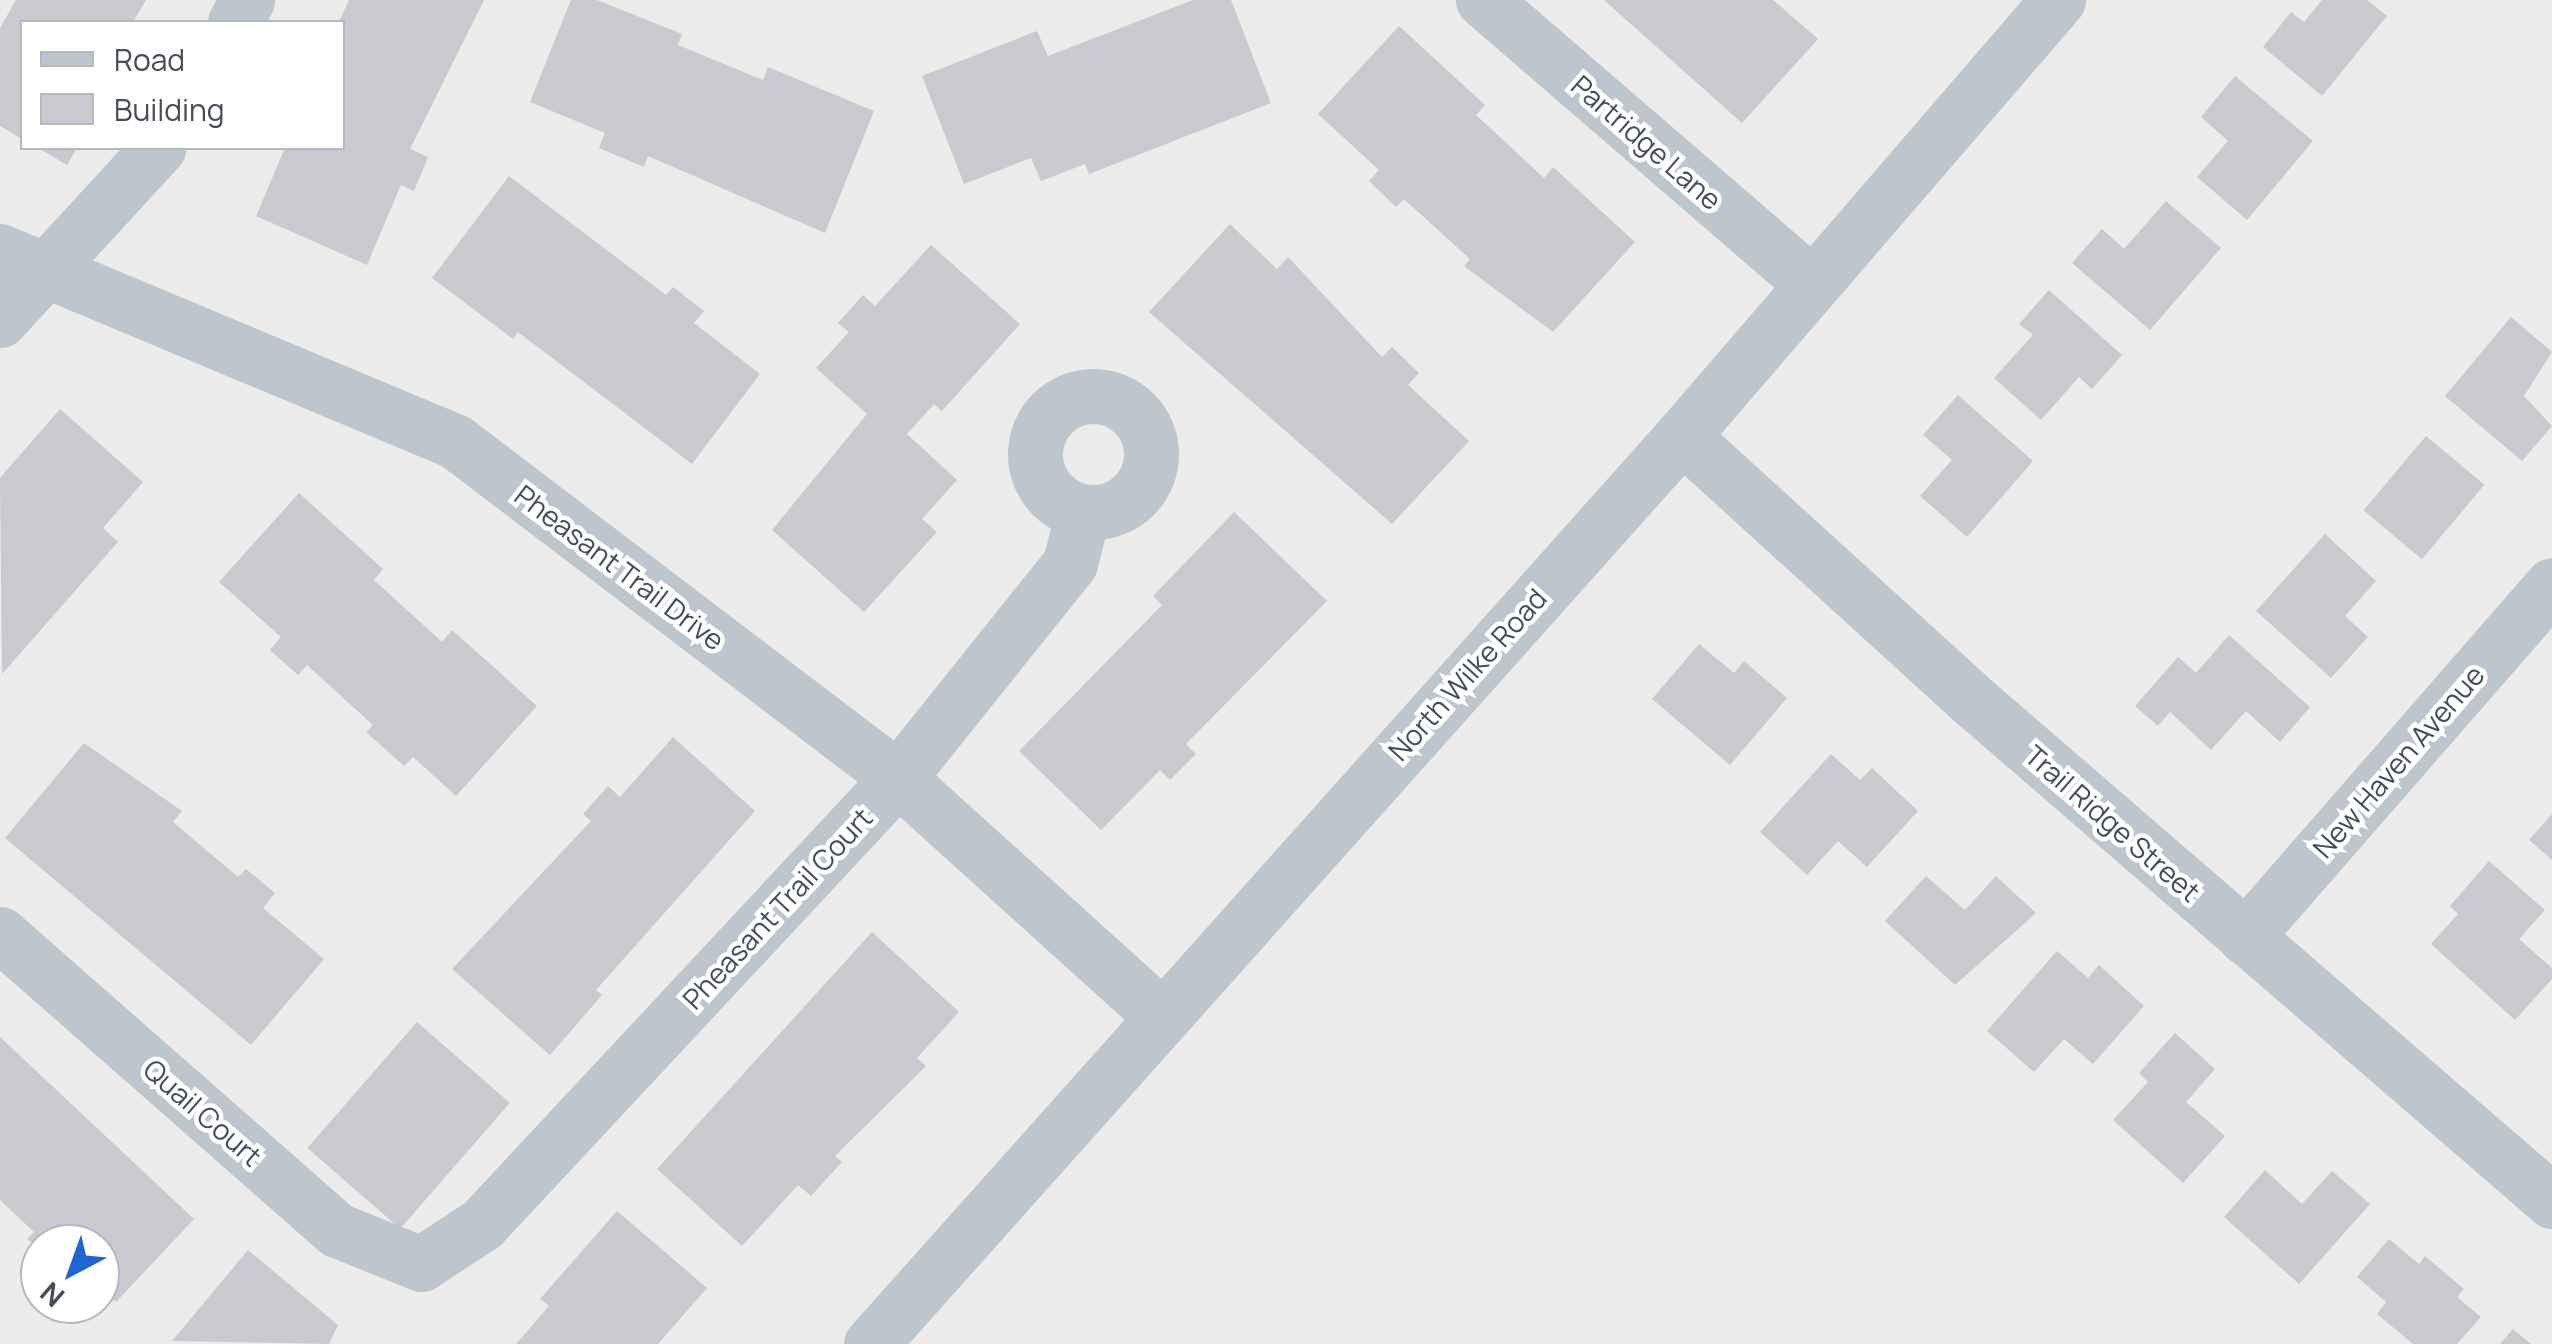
<!DOCTYPE html>
<style>
body{margin:0}
#map{position:relative;width:2552px;height:1344px;overflow:hidden;background:#eeebeb;font-family:Manrope,sans-serif}
div>[style]{position:absolute}
.building>*{inset:0;background:#c8cad0;transform-origin:0 0}
.minor>*{height:55px;margin:-27.5px;padding:0 27.5px;transform-origin:27.5px;border-radius:27.5px;background:#bdc5cd}
.minor>.ring{margin:-27.5px;padding:0;box-sizing:content-box;background:none;border:55px solid #bdc5cd;border-radius:50%}
span{translate:-50% -50%;white-space:nowrap;text-align:center;line-height:1.15;-webkit-text-stroke:9px #fff;paint-order:stroke}
.street-label{font-size:28px;color:#454d57}
.legend{position:absolute;left:20px;top:20px;width:325px;height:130px;box-sizing:border-box;background:#fff;border:2px solid #b5b8bc;margin:0;padding:12px 18px;list-style:none;font-size:30px;color:#454d57}
.legend li{display:flex;align-items:center;gap:20px;height:50px}
.legend b{width:50px;border:2px solid #b5b8bc}
.north{position:absolute;left:20px;top:1224px;width:100px;height:100px;box-sizing:border-box;background:#fff;border:2px solid #b5b8bc;border-radius:50%;rotate:221deg;font-size:28px;font-weight:700;line-height:40px;text-align:center;color:#454d57}
.north::after{content:'';display:block;margin:auto;width:35px;height:45px;background:#2163d2;clip-path:polygon(50% 0,100% 100%,50% 72%,0 100%)}
</style>
<div id="map">
<div class="building">
<i style="clip-path:polygon(16px 0,146px 0,133px 22px,22px 22px,22px 139px,0 126px,0 28px)"></i>
<i style="clip-path:polygon(349px 0,484px 0,410px 149px,428px 157px,414px 191px,401px 185px,367px 265px,256px 216px,285px 148px,342px 148px,339px 22px)"></i>
<i style="clip-path:polygon(571px 0,597px 0,682px 34px,678px 45px,763px 80px,768px 67px,874px 111px,825px 233px,648px 156px,644px 167px,599px 148px,605px 133px,530px 102px)"></i>
<i style="clip-path:polygon(1193px 0,1231px 0,1271px 103px,1089px 174px,1085px 164px,1041px 181px,1031px 158px,964px 184px,922px 76px,1037px 31px,1048px 56px)"></i>
<i style="clip-path:polygon(1604px 0,1773px 0,1818px 39px,1742px 123px)"></i>
<i style="clip-path:polygon(2322px 0,2367px 0,2387px 16px,2322px 96px,2263px 47px,2291px 12px,2304px 22px)"></i>
<i style="clip-path:polygon(1399px 26px,1485px 105px,1476px 115px,1544px 178px,1553px 167px,1635px 242px,1553px 332px,1464px 266px,1470px 259px,1404px 199px,1396px 207px,1369px 181px,1379px 170px,1318px 114px)"></i>
<i style="clip-path:polygon(2235px 76px,2313px 141px,2247px 220px,2197px 177px,2228px 141px,2201px 117px)"></i>
<i style="clip-path:polygon(38px 148px,77px 148px,67px 165px)"></i>
<i style="clip-path:polygon(509px 176px,666px 295px,673px 287px,704px 311px,694px 323px,760px 374px,692px 464px,518px 332px,513px 339px,432px 278px)"></i>
<i style="clip-path:polygon(2166px 201px,2221px 248px,2150px 330px,2072px 263px,2102px 229px,2124px 249px)"></i>
<i style="clip-path:polygon(1230px 224px,1277px 269px,1288px 257px,1382px 357px,1392px 347px,1419px 373px,1408px 385px,1469px 441px,1392px 524px,1149px 312px)"></i>
<i style="clip-path:polygon(931px 245px,1020px 324px,942px 411px,934px 404px,907px 434px,957px 480px,922px 519px,937px 532px,864px 612px,772px 530px,867px 414px,816px 368px,849px 332px,838px 323px,863px 295px,875px 306px)"></i>
<i style="clip-path:polygon(2049px 290px,2122px 355px,2092px 389px,2079px 377px,2041px 420px,1994px 378px,2033px 335px,2019px 324px)"></i>
<i style="clip-path:polygon(2511px 317px,2552px 352px,2524px 396px,2552px 426px,2522px 461px,2445px 396px)"></i>
<i style="clip-path:polygon(1958px 395px,2033px 461px,1967px 537px,1920px 496px,1952px 460px,1923px 435px)"></i>
<i style="clip-path:polygon(60px 409px,143px 482px,103px 528px,118px 542px,2px 674px,0 478px)"></i>
<i style="left:2426px;top:436px;width:76px;height:97px;rotate:40deg"></i>
<i style="clip-path:polygon(299px 493px,383px 569px,374px 580px,442px 642px,452px 630px,537px 706px,456px 796px,413px 757px,404px 766px,366px 732px,373px 725px,307px 665px,298px 675px,270px 650px,281px 637px,219px 582px)"></i>
<i style="clip-path:polygon(1234px 512px,1327px 601px,1186px 744px,1196px 754px,1170px 780px,1160px 770px,1101px 830px,1019px 751px,1162px 605px,1153px 596px)"></i>
<i style="clip-path:polygon(2325px 534px,2376px 581px,2345px 616px,2368px 637px,2331px 678px,2256px 611px)"></i>
<i style="clip-path:polygon(2229px 635px,2310px 707px,2280px 742px,2246px 711px,2211px 750px,2170px 712px,2158px 726px,2135px 706px,2178px 657px,2196px 673px)"></i>
<i style="clip-path:polygon(1699px 644px,1734px 673px,1744px 661px,1787px 698px,1730px 765px,1652px 699px)"></i>
<i style="clip-path:polygon(673px 737px,755px 811px,596px 990px,602px 995px,550px 1055px,452px 969px,591px 821px,583px 814px,608px 786px,620px 797px)"></i>
<i style="clip-path:polygon(84px 743px,182px 811px,173px 822px,238px 877px,246px 869px,275px 893px,263px 908px,324px 959px,251px 1045px,5px 838px)"></i>
<i style="clip-path:polygon(1831px 754px,1860px 780px,1872px 768px,1918px 811px,1867px 867px,1838px 841px,1807px 875px,1760px 832px)"></i>
<i style="clip-path:polygon(2552px 814px,2552px 860px,2529px 840px)"></i>
<i style="clip-path:polygon(2489px 861px,2545px 910px,2519px 939px,2552px 968px,2552px 979px,2515px 1020px,2431px 944px,2458px 914px,2450px 906px)"></i>
<i style="clip-path:polygon(1926px 876px,1965px 910px,1996px 876px,2036px 913px,1955px 985px,1885px 921px)"></i>
<i style="clip-path:polygon(872px 932px,959px 1012px,917px 1058px,926px 1066px,835px 1156px,842px 1162px,811px 1196px,798px 1185px,742px 1246px,657px 1169px)"></i>
<i style="clip-path:polygon(2057px 951px,2088px 978px,2099px 965px,2144px 1006px,2093px 1064px,2064px 1039px,2034px 1072px,1987px 1031px)"></i>
<i style="left:417px;top:1022px;width:123px;height:167px;rotate:41deg"></i>
<i style="clip-path:polygon(2175px 1033px,2215px 1069px,2186px 1102px,2225px 1136px,2183px 1183px,2113px 1120px,2148px 1082px,2139px 1073px)"></i>
<i style="clip-path:polygon(0 1037px,194px 1219px,116px 1302px,100px 1288px,100px 1244px,40px 1244px,40px 1251px,27px 1239px,34px 1232px,0 1200px)"></i>
<i style="clip-path:polygon(2265px 1170px,2302px 1204px,2332px 1171px,2370px 1204px,2299px 1284px,2224px 1217px)"></i>
<i style="clip-path:polygon(617px 1211px,707px 1288px,658px 1344px,516px 1344px,549px 1306px,540px 1299px)"></i>
<i style="clip-path:polygon(2389px 1239px,2419px 1264px,2425px 1256px,2464px 1289px,2457px 1297px,2481px 1317px,2457px 1344px,2413px 1344px,2377px 1314px,2386px 1302px,2357px 1277px)"></i>
<i style="clip-path:polygon(248px 1250px,338px 1325px,329px 1344px,172px 1341px)"></i>
<i style="clip-path:polygon(2513px 1329px,2531px 1344px,2500px 1344px)"></i>
</div>
<div class="minor">
<i style="left:1483px;top:0;width:433px;rotate:40.8deg"></i>
<i style="left:235px;top:22px;width:25px;rotate:-61deg"></i>
<i style="left:0;top:251px;width:494px;rotate:22.7deg"></i>
<i style="left:456px;top:442px;width:555px;rotate:37.24deg"></i>
<i style="left:898px;top:778px;width:352px;rotate:42.1deg"></i>
<i style="left:0;top:320px;width:234px;rotate:-47.4deg"></i>
<i class="ring" style="left:1035px;top:396px;width:61px;height:61px"></i>
<i style="left:1682px;top:436px;width:400px;rotate:42.3deg"></i>
<i style="left:1978px;top:705px;width:759px;rotate:40.83deg"></i>
<i style="left:0;top:934px;width:449px;rotate:41.3deg"></i>
<i style="left:337px;top:1230px;width:91px;rotate:22deg"></i>
<i style="left:421px;top:1264px;width:73px;rotate:-33.3deg"></i>
<i style="left:482px;top:1224px;width:610px;rotate:-46.99deg"></i>
<i style="left:898px;top:778px;width:275px;rotate:-51.3deg"></i>
<i style="left:1070px;top:563px;width:53px;rotate:-75.7deg"></i>
<i style="left:2245px;top:937px;width:467px;rotate:-48.9deg"></i>
<i style="left:871px;top:1344px;width:1217px;rotate:-48.23deg"></i>
<i style="left:1682px;top:436px;width:576px;rotate:-49.23deg"></i>
</div>
<div class="street-label">
<span style="left:1647px;top:142px;rotate:41deg">Partridge Lane</span>
<span style="left:620px;top:567px;rotate:37deg">Pheasant Trail Drive</span>
<span style="left:1467px;top:674px;rotate:-48deg">North Wilke Road</span>
<span style="left:2398px;top:761px;rotate:-49deg">New Haven Avenue</span>
<span style="left:2113px;top:823px;rotate:41deg">Trail Ridge Street</span>
<span style="left:777px;top:908px;rotate:-47deg">Pheasant Trail Court</span>
<span style="left:203px;top:1112px;rotate:41deg">Quail Court</span>
</div>
<ul class="legend">
<li><b style="height:12px;background:#bdc5cd"></b>Road</li>
<li><b style="height:28px;background:#c8cad0"></b>Building</li>
</ul>
<div class="north">N</div>
</div>
